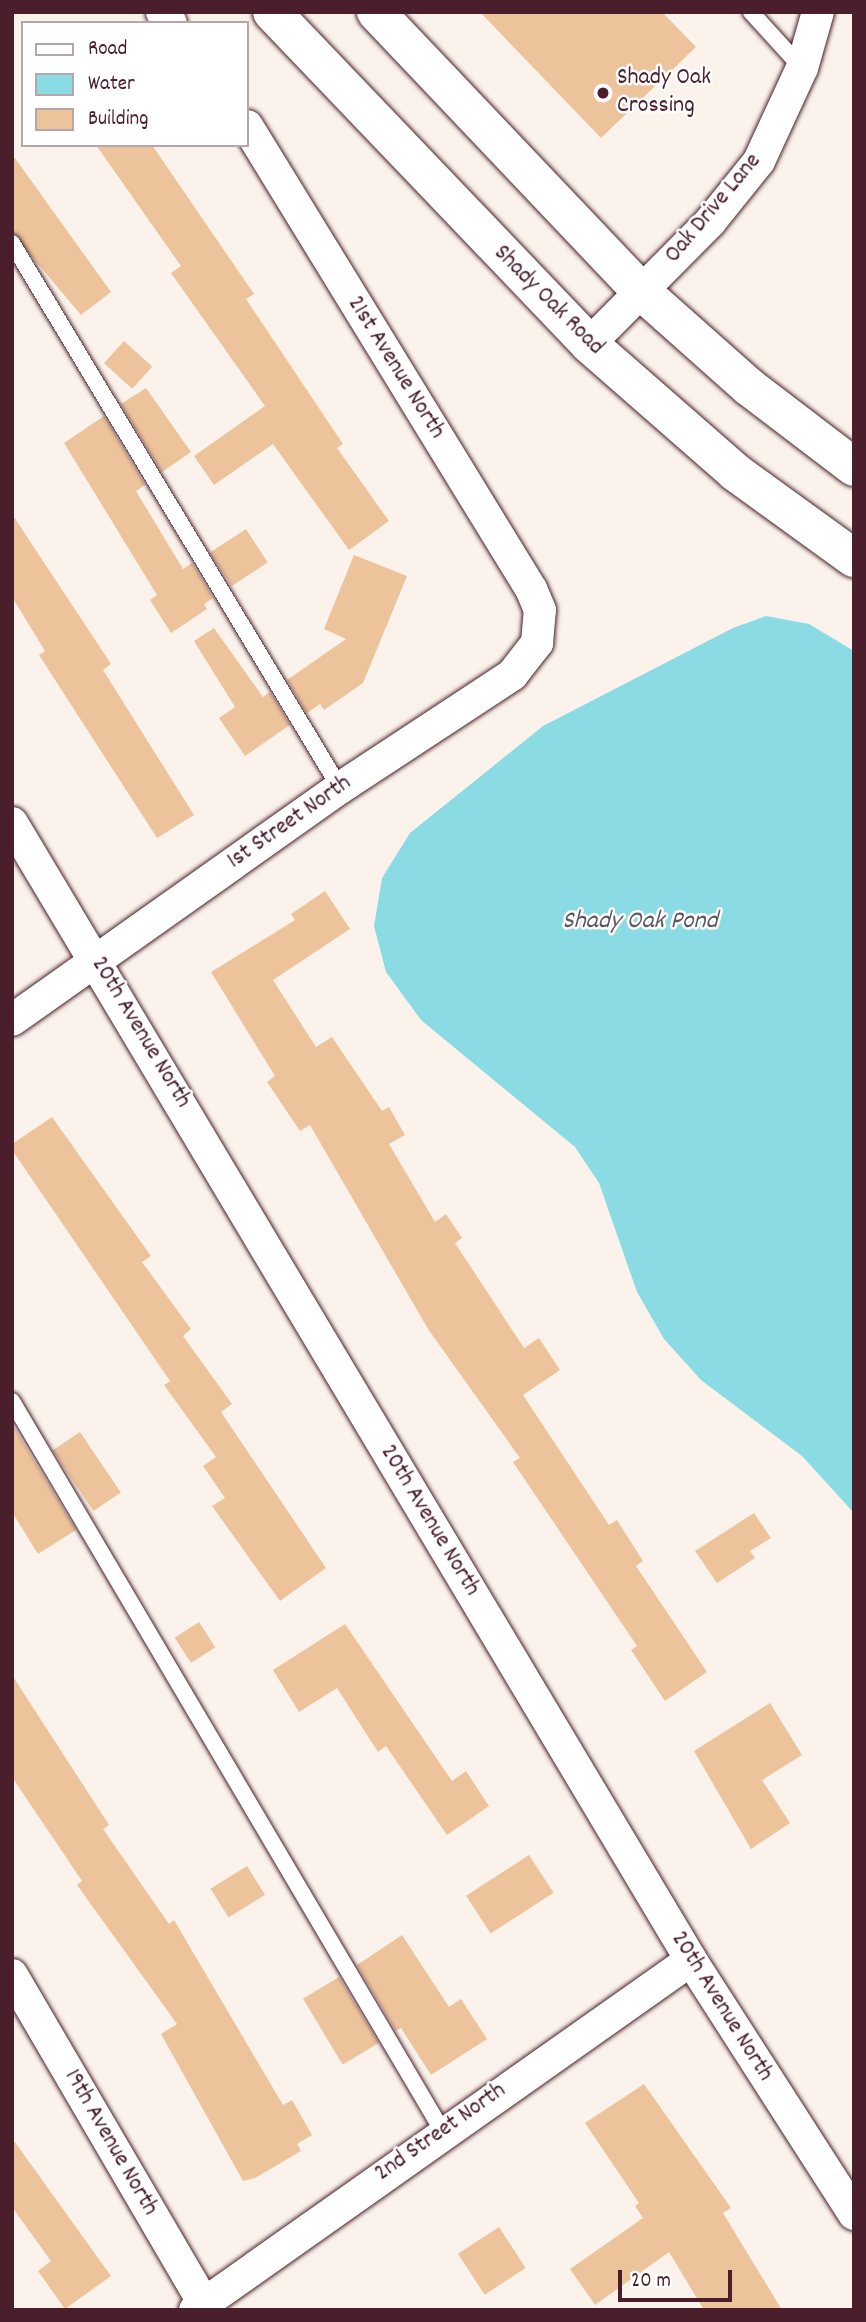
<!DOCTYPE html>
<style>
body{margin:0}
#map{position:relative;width:866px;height:2322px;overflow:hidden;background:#fbf3eb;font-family:Dekko,sans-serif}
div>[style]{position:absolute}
.water>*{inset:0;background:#8adbe4}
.building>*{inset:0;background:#edc39c;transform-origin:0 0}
.roads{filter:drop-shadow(0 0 2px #4a1f2b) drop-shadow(0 0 2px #4a1f2b)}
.service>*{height:16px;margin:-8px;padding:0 8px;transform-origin:8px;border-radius:8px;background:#fff}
.minor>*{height:32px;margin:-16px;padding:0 16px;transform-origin:16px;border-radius:16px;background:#fff}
.secondary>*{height:38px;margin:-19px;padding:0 19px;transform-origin:19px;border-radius:19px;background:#fff}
.dots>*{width:19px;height:19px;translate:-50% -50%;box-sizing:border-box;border:4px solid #fff;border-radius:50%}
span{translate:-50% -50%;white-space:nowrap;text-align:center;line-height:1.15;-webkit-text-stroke:5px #fff;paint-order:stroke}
.poi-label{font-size:24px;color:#4a1f2b}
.left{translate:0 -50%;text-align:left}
.street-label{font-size:24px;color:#4a1f2b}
.water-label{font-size:26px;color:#5d5762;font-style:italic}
.frame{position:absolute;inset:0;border:14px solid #4a1f2b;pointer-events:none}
.legend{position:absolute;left:21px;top:21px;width:228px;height:126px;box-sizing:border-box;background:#fff;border:2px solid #b7a5aa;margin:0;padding:9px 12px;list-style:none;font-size:21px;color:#4a1f2b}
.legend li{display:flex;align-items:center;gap:14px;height:35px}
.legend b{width:35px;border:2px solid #b7a5aa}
.scale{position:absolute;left:618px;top:2270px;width:114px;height:32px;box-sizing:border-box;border:4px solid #4a1f2b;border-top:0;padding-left:9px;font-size:21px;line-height:24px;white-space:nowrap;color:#4a1f2b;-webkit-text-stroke:5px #fff;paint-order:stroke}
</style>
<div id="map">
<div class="water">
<i style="clip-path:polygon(766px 616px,809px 624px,854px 651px,854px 1513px,802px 1456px,701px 1380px,664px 1339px,637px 1292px,599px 1183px,575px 1147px,421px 1020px,386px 972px,374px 926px,382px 878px,410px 833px,543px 726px,733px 628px)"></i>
</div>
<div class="building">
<i style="clip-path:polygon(480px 12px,662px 12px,696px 47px,601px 138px)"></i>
<i style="clip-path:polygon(96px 145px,152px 145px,254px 294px,246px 299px,343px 444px,337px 448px,389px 521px,349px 550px,273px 444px,214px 485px,194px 456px,265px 406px,171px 273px,181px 266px)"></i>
<i style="clip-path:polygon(12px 154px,111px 292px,81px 315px,12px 233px)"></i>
<i style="left:124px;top:341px;width:38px;height:30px;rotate:42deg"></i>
<i style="clip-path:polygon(146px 388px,191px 452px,162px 472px,121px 404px)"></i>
<i style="clip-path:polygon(104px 416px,145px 485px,136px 491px,183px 569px,192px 563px,213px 598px,204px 604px,207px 609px,171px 633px,150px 600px,157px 595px,64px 443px)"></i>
<i style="clip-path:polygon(12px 514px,111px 664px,103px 670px,194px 815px,157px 838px,39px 655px,45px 651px,12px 597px)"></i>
<i style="left:246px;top:529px;width:40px;height:43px;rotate:57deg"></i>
<i style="clip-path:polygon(354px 555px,407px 576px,363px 683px,324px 710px,320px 704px,307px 713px,287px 680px,346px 639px,324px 629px)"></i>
<i style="clip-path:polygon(214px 628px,263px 697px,270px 692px,290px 725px,245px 756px,219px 718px,235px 707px,194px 641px)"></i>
<i style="clip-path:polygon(325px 891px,350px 929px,273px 980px,316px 1047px,332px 1037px,382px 1111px,389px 1107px,405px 1135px,389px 1144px,435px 1222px,446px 1214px,462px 1238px,455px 1243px,524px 1348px,539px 1338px,560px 1370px,523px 1395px,609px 1525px,617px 1520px,643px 1561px,636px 1566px,707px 1672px,665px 1701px,631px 1650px,637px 1646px,513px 1462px,520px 1458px,428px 1329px,310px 1125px,300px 1131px,267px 1082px,275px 1076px,211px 972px,295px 920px,291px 914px)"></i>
<i style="clip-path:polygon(52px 1117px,151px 1256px,142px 1262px,191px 1329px,183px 1336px,232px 1404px,221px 1412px,326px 1568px,280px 1601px,212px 1506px,225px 1498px,203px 1466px,216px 1457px,164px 1385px,170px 1381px,12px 1150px,12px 1144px)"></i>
<i style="clip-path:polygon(12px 1424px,76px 1530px,38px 1554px,12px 1512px)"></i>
<i style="left:80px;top:1432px;width:73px;height:33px;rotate:56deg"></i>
<i style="clip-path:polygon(754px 1513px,771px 1538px,750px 1551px,755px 1558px,717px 1583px,695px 1551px)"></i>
<i style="left:199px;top:1622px;width:30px;height:29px;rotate:57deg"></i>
<i style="clip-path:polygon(345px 1624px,452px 1781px,466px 1771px,489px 1806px,447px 1835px,386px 1746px,378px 1752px,337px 1688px,299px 1712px,273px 1670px)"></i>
<i style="clip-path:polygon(12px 1675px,109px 1825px,103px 1829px,169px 1924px,174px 1920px,283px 2105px,292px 2100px,312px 2135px,297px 2144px,301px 2151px,255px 2178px,243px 2181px,161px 2034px,177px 2024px,77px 1885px,82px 1881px,12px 1777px)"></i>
<i style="clip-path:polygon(770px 1703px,802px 1755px,762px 1780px,790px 1823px,751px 1849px,694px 1751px)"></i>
<i style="left:529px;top:1855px;width:45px;height:75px;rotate:57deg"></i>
<i style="left:247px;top:1866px;width:34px;height:43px;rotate:58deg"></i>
<i style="clip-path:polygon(402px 1935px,449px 2007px,461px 1999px,487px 2039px,431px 2075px,401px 2028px,396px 2031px,357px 1965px)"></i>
<i style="left:339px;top:1977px;width:77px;height:42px;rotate:59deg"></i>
<i style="clip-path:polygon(644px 2084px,731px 2208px,723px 2213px,782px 2310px,704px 2310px,669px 2252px,595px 2305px,570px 2269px,643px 2218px,635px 2206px,639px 2203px,585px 2123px)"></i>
<i style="clip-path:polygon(12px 2138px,111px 2276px,65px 2309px,38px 2271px,51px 2261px,12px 2207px)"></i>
<i style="left:499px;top:2227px;width:49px;height:49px;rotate:57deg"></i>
</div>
<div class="roads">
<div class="service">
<i style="left:751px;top:12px;width:76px;rotate:47.7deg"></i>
<i style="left:12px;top:243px;width:636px;rotate:58.96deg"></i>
<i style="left:12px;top:1401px;width:846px;rotate:59.47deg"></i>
</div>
<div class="minor">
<i style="left:162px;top:12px;width:14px;rotate:51deg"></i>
<i style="left:589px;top:344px;width:172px;rotate:-45.2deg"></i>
<i style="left:710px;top:222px;width:78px;rotate:-51.2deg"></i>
<i style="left:759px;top:161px;width:102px;rotate:-65.2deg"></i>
<i style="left:802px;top:68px;width:58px;rotate:-74.1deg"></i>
<i style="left:12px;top:823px;width:1324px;rotate:59.15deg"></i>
<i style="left:691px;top:1960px;width:302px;rotate:57.3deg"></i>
<i style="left:12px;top:1020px;width:402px;rotate:-35.3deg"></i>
<i style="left:340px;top:788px;width:206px;rotate:-33.3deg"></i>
<i style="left:512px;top:675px;width:41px;rotate:-52deg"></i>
<i style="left:537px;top:643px;width:33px;rotate:-85deg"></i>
<i style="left:540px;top:610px;width:23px;rotate:-113deg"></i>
<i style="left:531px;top:589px;width:543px;rotate:-121.52deg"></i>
<i style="left:12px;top:1975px;width:388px;rotate:59.7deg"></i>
<i style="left:195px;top:2310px;width:607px;rotate:-35.21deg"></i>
</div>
<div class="secondary">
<i style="left:272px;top:12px;width:459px;rotate:46.3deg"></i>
<i style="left:589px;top:344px;width:194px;rotate:41.2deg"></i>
<i style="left:735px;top:472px;width:147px;rotate:35.9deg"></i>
<i style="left:376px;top:12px;width:385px;rotate:46.5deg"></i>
<i style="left:641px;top:291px;width:144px;rotate:41.6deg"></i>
<i style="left:749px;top:387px;width:132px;rotate:37.3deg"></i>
</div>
</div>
<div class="dots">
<i style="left:603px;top:93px;background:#4a1f2b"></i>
</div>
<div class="poi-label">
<span class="left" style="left:617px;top:93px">Shady Oak<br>Crossing</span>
</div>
<div class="street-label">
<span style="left:714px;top:209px;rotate:-50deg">Oak Drive Lane</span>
<span style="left:548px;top:301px;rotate:45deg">Shady Oak Road</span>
<span style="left:395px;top:368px;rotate:58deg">21st Avenue North</span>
<span style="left:290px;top:823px;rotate:-35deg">1st Street North</span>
<span style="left:140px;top:1033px;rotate:59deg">20th Avenue North</span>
<span style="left:429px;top:1521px;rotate:59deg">20th Avenue North</span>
<span style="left:721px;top:2007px;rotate:58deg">20th Avenue North</span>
<span style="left:441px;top:2133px;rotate:-35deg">2nd Street North</span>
<span style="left:110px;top:2143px;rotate:60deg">19th Avenue North</span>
</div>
<div class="water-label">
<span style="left:640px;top:922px">Shady Oak Pond</span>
</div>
<div class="frame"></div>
<ul class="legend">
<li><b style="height:9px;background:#fff"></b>Road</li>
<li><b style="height:19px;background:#8adbe4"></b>Water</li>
<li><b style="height:19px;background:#edc39c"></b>Building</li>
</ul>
<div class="scale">20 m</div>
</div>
